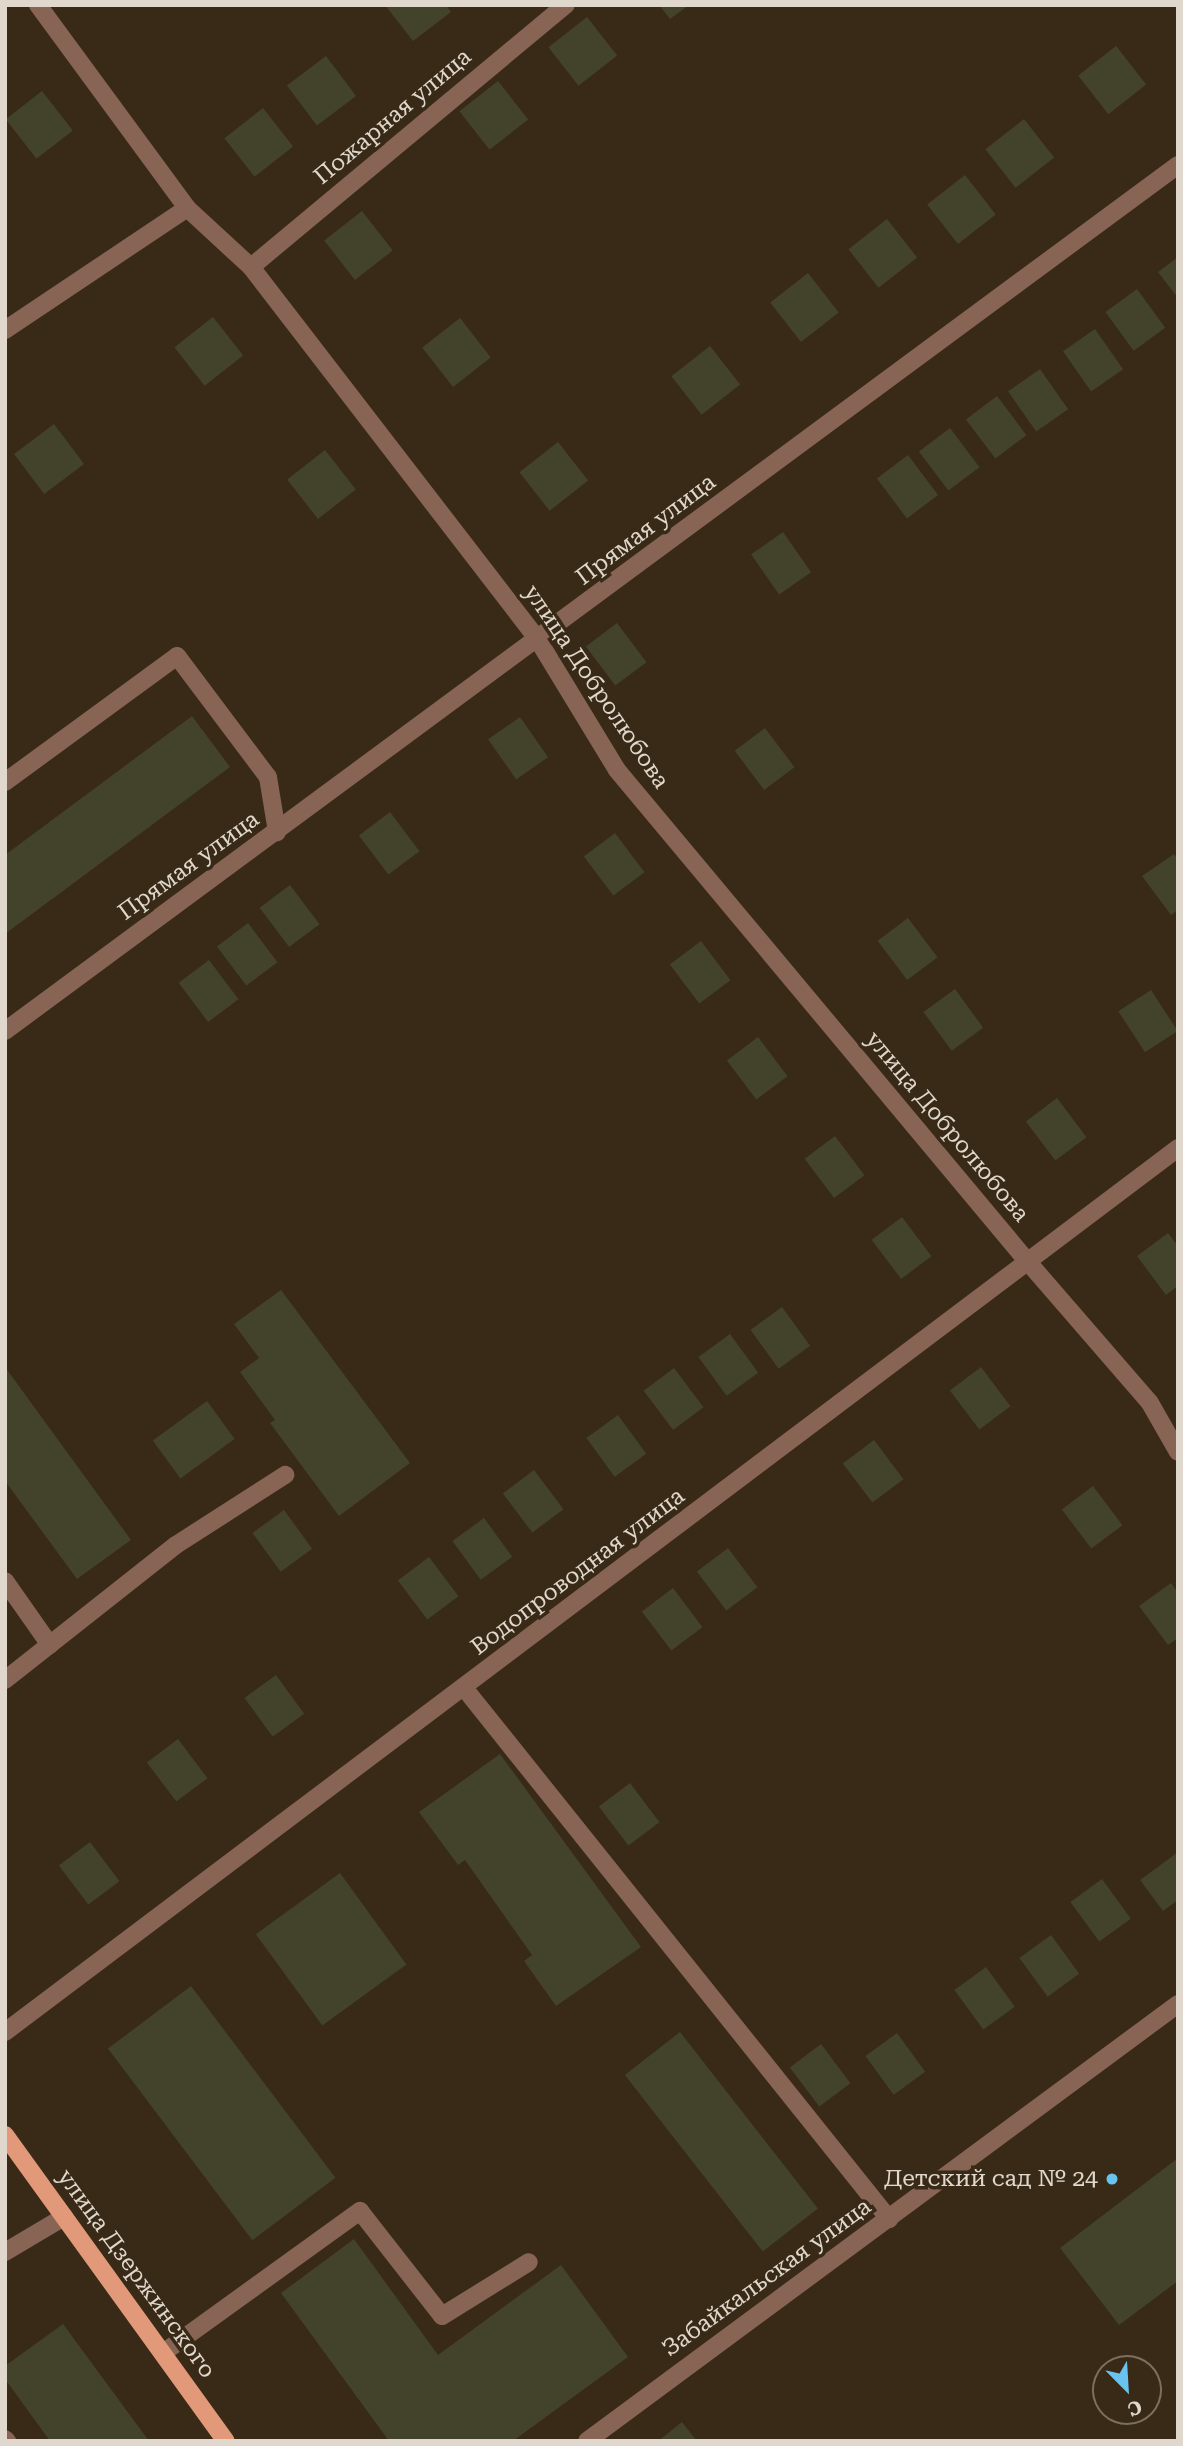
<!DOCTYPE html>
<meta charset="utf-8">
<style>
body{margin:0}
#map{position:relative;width:1183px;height:2446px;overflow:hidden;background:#382a17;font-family:"Roboto Serif",serif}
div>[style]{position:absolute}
.building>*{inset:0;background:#43422b;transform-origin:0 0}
.minor>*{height:18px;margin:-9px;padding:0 9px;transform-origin:9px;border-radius:9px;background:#876454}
.major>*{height:18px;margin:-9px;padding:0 9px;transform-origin:9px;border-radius:9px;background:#e19979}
.dots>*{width:19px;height:19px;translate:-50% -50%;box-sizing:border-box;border:4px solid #382a17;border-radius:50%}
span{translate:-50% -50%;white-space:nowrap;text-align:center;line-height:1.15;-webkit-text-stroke:7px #382a17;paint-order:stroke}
.street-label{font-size:23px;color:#e0d8cc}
.poi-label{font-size:23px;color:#e0d8cc}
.right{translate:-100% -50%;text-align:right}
.frame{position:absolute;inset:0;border:7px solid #e0d8cc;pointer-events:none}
.north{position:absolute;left:1092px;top:2355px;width:70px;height:70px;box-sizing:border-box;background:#382a17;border:2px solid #7b705f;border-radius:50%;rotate:156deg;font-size:19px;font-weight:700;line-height:28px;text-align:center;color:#e0d8cc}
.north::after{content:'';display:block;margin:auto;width:24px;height:32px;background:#69c3f1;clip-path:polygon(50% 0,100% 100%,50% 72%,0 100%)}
</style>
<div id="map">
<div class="building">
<i style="clip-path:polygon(385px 5px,446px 5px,451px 12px,413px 41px)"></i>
<i style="clip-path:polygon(659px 5px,689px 5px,670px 19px)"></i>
<i style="left:587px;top:17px;width:49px;height:49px;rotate:52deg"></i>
<i style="left:1116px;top:46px;width:49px;height:48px;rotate:52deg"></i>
<i style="left:326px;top:56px;width:50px;height:49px;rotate:53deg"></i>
<i style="left:498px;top:81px;width:49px;height:49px;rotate:52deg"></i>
<i style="left:42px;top:91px;width:50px;height:46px;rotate:52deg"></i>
<i style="left:263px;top:108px;width:49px;height:49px;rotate:52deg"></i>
<i style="left:1024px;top:119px;width:49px;height:49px;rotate:52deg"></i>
<i style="left:965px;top:175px;width:50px;height:48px;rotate:52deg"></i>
<i style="left:362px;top:211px;width:50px;height:48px;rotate:52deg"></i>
<i style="left:887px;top:219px;width:49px;height:49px;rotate:52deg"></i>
<i style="clip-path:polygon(1178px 257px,1178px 298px,1158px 272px)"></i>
<i style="left:808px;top:273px;width:50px;height:48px;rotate:52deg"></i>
<i style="left:1137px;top:289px;width:48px;height:39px;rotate:54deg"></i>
<i style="left:213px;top:317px;width:49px;height:49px;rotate:52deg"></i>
<i style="left:460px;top:318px;width:50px;height:48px;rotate:52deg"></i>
<i style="left:1095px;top:329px;width:49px;height:39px;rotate:55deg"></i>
<i style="left:710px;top:346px;width:49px;height:49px;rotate:52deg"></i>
<i style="left:1040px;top:369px;width:49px;height:39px;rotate:55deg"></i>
<i style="left:997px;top:396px;width:49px;height:39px;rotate:53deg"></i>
<i style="left:54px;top:424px;width:50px;height:50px;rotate:53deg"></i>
<i style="left:950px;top:428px;width:49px;height:39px;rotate:53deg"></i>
<i style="left:558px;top:442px;width:49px;height:49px;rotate:52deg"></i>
<i style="left:325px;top:450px;width:50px;height:48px;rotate:52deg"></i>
<i style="left:908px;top:455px;width:50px;height:39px;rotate:53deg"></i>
<i style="left:783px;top:532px;width:49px;height:39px;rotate:55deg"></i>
<i style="left:617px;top:623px;width:49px;height:39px;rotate:53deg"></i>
<i style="clip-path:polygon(192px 716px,230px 767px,5px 934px,5px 855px)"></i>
<i style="left:520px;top:717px;width:49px;height:39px;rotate:55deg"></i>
<i style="left:765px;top:728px;width:49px;height:38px;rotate:53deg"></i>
<i style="left:390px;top:812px;width:49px;height:39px;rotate:53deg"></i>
<i style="left:615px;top:833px;width:49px;height:39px;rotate:53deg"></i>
<i style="clip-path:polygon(1174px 854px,1178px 859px,1178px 910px,1171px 915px,1142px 876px)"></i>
<i style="left:290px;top:885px;width:49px;height:38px;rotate:53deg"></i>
<i style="left:908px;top:918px;width:49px;height:38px;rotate:53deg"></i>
<i style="left:248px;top:923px;width:49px;height:39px;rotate:53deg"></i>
<i style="left:701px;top:941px;width:49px;height:39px;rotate:53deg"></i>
<i style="left:209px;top:960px;width:49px;height:38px;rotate:53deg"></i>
<i style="left:955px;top:989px;width:48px;height:39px;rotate:54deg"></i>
<i style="left:1151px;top:990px;width:49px;height:39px;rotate:57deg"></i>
<i style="left:758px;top:1037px;width:49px;height:39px;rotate:53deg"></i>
<i style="left:1057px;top:1098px;width:49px;height:39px;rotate:53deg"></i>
<i style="left:835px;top:1136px;width:49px;height:38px;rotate:53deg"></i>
<i style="left:902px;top:1217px;width:49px;height:38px;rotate:53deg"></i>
<i style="clip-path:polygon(1168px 1233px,1178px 1246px,1178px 1286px,1166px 1295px,1137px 1256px)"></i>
<i style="clip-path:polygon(281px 1290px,410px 1463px,339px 1516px,270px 1423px,275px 1420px,240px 1372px,259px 1358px,234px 1324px)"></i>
<i style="left:782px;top:1307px;width:48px;height:39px;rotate:54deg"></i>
<i style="left:730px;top:1334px;width:48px;height:39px;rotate:54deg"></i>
<i style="clip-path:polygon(5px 1367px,131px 1540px,77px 1579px,5px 1481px)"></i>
<i style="left:981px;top:1367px;width:49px;height:39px;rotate:53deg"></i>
<i style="left:674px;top:1368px;width:49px;height:38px;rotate:53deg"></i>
<i style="left:207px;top:1401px;width:47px;height:67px;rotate:54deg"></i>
<i style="left:618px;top:1415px;width:48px;height:39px;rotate:54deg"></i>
<i style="left:874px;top:1440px;width:49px;height:39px;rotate:53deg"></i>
<i style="left:534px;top:1470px;width:49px;height:39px;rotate:53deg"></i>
<i style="left:1093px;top:1486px;width:49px;height:39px;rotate:53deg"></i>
<i style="left:284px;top:1510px;width:48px;height:39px;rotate:54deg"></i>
<i style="left:484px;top:1518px;width:48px;height:39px;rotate:54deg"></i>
<i style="left:728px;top:1548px;width:49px;height:39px;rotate:53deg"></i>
<i style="left:429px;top:1557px;width:49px;height:39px;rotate:53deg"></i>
<i style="clip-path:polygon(1171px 1583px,1178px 1593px,1178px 1638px,1168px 1645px,1139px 1606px)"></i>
<i style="left:673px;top:1588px;width:49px;height:39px;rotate:53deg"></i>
<i style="left:276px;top:1675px;width:48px;height:39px;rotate:54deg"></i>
<i style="left:178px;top:1739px;width:49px;height:39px;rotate:53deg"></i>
<i style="clip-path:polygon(500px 1754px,641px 1947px,556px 2006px,524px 1961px,532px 1955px,465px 1860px,458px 1865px,419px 1812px)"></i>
<i style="left:630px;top:1783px;width:49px;height:39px;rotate:53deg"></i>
<i style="left:90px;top:1842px;width:49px;height:39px;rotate:53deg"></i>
<i style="clip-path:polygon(1178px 1852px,1178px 1900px,1163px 1911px,1140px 1880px)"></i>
<i style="left:340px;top:1873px;width:113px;height:104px;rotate:54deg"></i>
<i style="left:1102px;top:1879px;width:49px;height:39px;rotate:54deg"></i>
<i style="left:1051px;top:1935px;width:48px;height:39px;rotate:54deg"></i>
<i style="left:986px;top:1967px;width:49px;height:39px;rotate:54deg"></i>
<i style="left:191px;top:1986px;width:240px;height:104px;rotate:53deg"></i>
<i style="left:680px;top:2032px;width:224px;height:70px;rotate:52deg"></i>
<i style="left:897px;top:2033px;width:48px;height:39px;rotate:54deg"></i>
<i style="left:821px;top:2044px;width:49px;height:39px;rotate:53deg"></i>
<i style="clip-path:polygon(1178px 2158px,1178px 2281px,1119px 2325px,1060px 2248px)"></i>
<i style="clip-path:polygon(354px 2239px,438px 2355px,561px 2265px,628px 2357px,513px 2441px,389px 2441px,281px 2293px)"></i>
<i style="clip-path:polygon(63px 2324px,149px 2441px,50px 2441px,5px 2379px,5px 2366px)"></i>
<i style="clip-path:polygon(682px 2422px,697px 2441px,658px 2441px)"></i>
</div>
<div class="minor">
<i style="left:38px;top:5px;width:252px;rotate:53.7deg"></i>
<i style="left:187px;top:208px;width:87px;rotate:42.7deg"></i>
<i style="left:251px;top:267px;width:471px;rotate:52.4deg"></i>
<i style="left:538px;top:640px;width:152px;rotate:58.7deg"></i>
<i style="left:617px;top:770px;width:641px;rotate:50.13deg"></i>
<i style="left:1028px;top:1262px;width:186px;rotate:49.1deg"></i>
<i style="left:1150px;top:1403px;width:56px;rotate:60.3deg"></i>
<i style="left:251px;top:267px;width:410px;rotate:-39.8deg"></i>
<i style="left:5px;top:330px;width:219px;rotate:-33.8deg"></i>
<i style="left:5px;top:782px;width:213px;rotate:-36.2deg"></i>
<i style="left:177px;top:656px;width:151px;rotate:53.1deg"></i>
<i style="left:268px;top:777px;width:56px;rotate:80.7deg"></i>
<i style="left:5px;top:1031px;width:1458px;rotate:-36.44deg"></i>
<i style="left:5px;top:1581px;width:78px;rotate:54.9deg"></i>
<i style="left:5px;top:1680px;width:218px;rotate:-38.3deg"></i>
<i style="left:176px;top:1545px;width:130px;rotate:-32.7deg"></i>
<i style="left:465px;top:1689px;width:679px;rotate:51.34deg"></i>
<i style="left:5px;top:2032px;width:1469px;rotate:-37deg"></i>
<i style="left:5px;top:2252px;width:69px;rotate:-30.7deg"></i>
<i style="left:163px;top:2353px;width:243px;rotate:-35.8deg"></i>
<i style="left:360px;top:2211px;width:133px;rotate:52deg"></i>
<i style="left:442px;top:2316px;width:102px;rotate:-31.8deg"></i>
<i style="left:5px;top:2439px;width:3px;rotate:45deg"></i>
<i style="left:587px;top:2441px;width:735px;rotate:-36.48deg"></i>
</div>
<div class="major">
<i style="left:5px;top:2135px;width:377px;rotate:54.2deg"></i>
</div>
<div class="dots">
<i style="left:1112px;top:2179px;background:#69c3f1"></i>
</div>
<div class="street-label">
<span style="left:393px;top:117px;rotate:-40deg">Пожарная улица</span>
<span style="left:646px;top:530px;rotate:-37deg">Прямая улица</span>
<span style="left:596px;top:687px;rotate:56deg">улица Добролюбова</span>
<span style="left:189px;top:866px;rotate:-36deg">Прямая улица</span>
<span style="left:947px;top:1127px;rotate:50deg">улица Добролюбова</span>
<span style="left:578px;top:1572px;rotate:-37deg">Водопроводная улица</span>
<span style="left:136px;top:2274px;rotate:54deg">улица Дзержинского</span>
<span style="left:767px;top:2278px;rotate:-36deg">Забайкальская улица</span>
</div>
<div class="poi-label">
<span class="right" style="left:1098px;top:2179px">Детский сад № 24</span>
</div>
<div class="frame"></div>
<div class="north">С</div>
</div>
